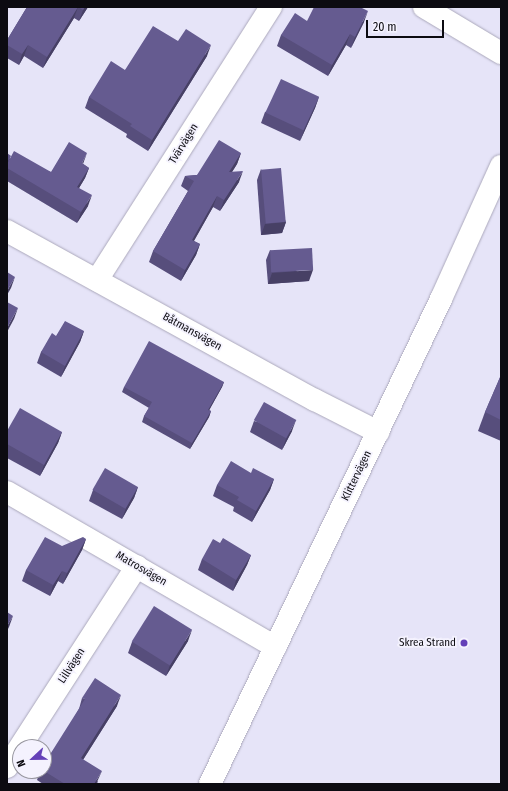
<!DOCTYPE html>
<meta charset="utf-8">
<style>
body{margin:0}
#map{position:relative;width:508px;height:791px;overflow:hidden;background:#e6e4f8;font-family:"Fira Sans Condensed",sans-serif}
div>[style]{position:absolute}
.roads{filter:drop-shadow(0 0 1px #aba8bb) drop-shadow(0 0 1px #aba8bb)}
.minor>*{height:22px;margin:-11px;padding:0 11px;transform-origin:11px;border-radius:11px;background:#fff}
.wall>*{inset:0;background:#574e7c}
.shaded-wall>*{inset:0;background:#474065}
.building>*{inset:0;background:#655b90;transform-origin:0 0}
.dots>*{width:11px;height:11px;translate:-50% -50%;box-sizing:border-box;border:2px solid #f4f2fe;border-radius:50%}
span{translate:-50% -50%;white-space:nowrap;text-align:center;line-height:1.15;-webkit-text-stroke:3.5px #f4f2fe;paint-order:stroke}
.street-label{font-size:11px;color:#0c0b11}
.poi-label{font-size:11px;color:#0c0b11}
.right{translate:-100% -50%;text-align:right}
.frame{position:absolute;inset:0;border:8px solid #0c0b11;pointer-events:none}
.north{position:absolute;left:12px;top:739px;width:40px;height:40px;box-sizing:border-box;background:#f4f2fe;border:1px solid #97969f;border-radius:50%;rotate:248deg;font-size:11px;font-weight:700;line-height:16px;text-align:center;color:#0c0b11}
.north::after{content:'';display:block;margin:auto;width:14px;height:18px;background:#6440b8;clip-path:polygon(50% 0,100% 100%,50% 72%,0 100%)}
.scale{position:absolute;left:366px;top:20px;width:78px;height:18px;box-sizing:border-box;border:2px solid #0c0b11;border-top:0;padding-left:5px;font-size:12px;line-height:14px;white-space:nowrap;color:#0c0b11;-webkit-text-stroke:3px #f4f2fe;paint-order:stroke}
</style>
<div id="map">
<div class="roads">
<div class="minor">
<i style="left:424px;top:7px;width:90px;rotate:30.9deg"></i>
<i style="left:7px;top:231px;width:351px;rotate:28.8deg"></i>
<i style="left:315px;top:400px;width:71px;rotate:26.9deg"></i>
<i style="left:97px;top:280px;width:324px;rotate:-57.5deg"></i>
<i style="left:7px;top:492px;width:310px;rotate:30deg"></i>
<i style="left:7px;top:767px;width:239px;rotate:-57.1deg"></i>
<i style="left:210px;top:784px;width:537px;rotate:-64.53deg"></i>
<i style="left:441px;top:299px;width:146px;rotate:-65.7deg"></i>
</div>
</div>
<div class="wall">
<i style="clip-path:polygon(27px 7px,88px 7px,79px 21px,74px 18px,43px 68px,24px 56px,19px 65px,7px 58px,7px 40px)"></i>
<i style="clip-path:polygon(307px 21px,364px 22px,351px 48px,346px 45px,328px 76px,277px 46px,281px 35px)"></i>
<i style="clip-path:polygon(178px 41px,207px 56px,148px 151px,126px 137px,127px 134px,85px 108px,89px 97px,125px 70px)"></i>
<i style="clip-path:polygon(319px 97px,315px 108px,300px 141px,261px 123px,265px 112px)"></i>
<i style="clip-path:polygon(7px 153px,10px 159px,51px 172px,83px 164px,89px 168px,85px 178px,79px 188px,88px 206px,77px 223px,7px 181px)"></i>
<i style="clip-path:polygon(241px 153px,237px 164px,232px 172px,239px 182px,220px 211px,213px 207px,194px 241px,200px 244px,196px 255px,181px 281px,149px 262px,153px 251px,188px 191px,181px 186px,185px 176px,197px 175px)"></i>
<i style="clip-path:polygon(261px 169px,286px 222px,282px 233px,261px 235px,257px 180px)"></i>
<i style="clip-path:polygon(270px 250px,309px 281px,268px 284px,266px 260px)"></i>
<i style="clip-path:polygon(84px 331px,80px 342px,61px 377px,37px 363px,41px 352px,56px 336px)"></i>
<i style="clip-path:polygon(501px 375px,501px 441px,478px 431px,485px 412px)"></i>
<i style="clip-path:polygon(224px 382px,222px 387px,209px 410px,211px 411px,209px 417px,190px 449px,142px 422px,144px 416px,149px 408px,122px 392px,124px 387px)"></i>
<i style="clip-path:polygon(254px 421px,292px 431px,282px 450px,250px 432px)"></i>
<i style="clip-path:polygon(7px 431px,62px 432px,58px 443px,40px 476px,7px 458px)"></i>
<i style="clip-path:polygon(251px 473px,274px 479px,270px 490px,252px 522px,233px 511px,234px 507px,213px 496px,217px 485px)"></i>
<i style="clip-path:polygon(138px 487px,134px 498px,122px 519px,89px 501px,93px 490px)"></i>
<i style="clip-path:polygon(86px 539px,82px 550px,63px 584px,58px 581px,50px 596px,22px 581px,26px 570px)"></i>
<i style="clip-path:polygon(251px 555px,247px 565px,233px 591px,198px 570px,202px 559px)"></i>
<i style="clip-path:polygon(188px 641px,166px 676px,128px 653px,132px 642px)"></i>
<i style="clip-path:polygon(82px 698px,117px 706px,83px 760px,98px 782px,96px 784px,43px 784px,37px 780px,40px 771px,44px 771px,79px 709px)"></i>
</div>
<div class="shaded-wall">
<i style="clip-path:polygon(78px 7px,74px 18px,43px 68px,47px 57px)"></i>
<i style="clip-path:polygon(85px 7px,88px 7px,79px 21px,83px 10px)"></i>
<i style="clip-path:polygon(368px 11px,364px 22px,351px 48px,355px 37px)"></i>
<i style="clip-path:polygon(350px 34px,346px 45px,328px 76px,332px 65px)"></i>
<i style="clip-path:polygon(28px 45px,24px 56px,19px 65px,22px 54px)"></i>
<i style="clip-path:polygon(211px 45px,207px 56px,148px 151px,152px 140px)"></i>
<i style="clip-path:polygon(319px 97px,315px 108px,300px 141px,304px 130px)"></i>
<i style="clip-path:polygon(87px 153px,83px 164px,82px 163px)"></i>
<i style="clip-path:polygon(241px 153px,237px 164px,225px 183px,229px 172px)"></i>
<i style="clip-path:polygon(89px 168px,85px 178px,73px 198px,77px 187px)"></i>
<i style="clip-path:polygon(243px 171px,239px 182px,220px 211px,224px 200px)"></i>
<i style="clip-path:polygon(92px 195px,88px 206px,77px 223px,81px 212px)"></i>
<i style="clip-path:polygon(217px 196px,213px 207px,188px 251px,192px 240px)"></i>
<i style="clip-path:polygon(286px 222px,282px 233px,261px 235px,265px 224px)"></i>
<i style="clip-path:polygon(200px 244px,196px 255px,181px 281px,185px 270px)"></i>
<i style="clip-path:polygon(313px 270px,309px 281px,268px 284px,272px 273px)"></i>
<i style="clip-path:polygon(15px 277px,11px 288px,7px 295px,7px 291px)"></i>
<i style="clip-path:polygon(18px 308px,14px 319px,7px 332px,7px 328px)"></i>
<i style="clip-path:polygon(84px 331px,80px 342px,61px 377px,65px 366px)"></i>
<i style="clip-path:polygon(224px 382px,222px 387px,206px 416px,208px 410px)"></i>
<i style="clip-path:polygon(211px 411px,209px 417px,190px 449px,192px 443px)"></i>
<i style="clip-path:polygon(296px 420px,292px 431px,282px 450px,286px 439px)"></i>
<i style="clip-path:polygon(62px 432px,58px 443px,40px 476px,44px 465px)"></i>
<i style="clip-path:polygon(274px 479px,270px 490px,252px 522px,256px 511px)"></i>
<i style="clip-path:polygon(138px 487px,134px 498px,122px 519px,126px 508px)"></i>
<i style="clip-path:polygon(86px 539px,82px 550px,63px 584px,67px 573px)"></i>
<i style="clip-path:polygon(251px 555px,247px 565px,233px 591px,236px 580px)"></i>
<i style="clip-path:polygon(62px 571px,58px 581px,50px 596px,53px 585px)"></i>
<i style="clip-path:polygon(13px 616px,9px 627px,7px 631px,7px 626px)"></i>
<i style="clip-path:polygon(192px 630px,188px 641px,166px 676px,170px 665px)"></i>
<i style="clip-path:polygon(121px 695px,117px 706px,77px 769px,81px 758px)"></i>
<i style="clip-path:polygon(102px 771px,96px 784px,94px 784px)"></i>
</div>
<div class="building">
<i style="clip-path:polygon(27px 7px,85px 7px,83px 10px,78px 7px,47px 57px,28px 45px,22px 54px,7px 45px,7px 40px)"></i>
<i style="clip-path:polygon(314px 7px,360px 7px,368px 11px,355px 37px,350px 34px,332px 65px,281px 35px,295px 13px,307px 21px)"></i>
<i style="clip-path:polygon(153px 26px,178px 41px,186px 29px,211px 45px,152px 140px,130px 126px,132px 124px,89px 97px,111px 61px,125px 70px)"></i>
<i style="left:281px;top:79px;width:42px;height:37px;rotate:25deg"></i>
<i style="clip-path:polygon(219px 140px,241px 153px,229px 172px,243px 171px,224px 200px,217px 196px,192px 240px,200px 244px,185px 270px,153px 251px,194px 181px,185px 176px,197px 175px)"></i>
<i style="clip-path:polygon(69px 142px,87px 153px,82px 163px,89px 168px,77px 187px,92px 195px,81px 212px,7px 168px,7px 164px,14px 151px,51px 172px)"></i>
<i style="clip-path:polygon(7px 153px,11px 156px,7px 163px)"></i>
<i style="left:281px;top:168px;width:54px;height:20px;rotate:85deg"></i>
<i style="left:312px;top:248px;width:22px;height:42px;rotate:87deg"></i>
<i style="clip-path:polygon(7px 272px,15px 277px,7px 291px)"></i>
<i style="clip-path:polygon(7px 302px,18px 308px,7px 328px)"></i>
<i style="clip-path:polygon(65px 321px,84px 331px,65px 366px,41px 352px,52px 333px,56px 336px)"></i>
<i style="clip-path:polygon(149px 341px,224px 382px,208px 410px,211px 411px,192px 443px,144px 416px,152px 402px,124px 387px)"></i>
<i style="clip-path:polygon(501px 375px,501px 420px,485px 412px)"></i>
<i style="left:264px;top:402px;width:37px;height:21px;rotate:29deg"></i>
<i style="clip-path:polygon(20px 408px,62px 432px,44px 465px,7px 444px,7px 431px)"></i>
<i style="clip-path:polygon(231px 461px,251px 473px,253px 468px,274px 479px,256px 511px,237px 500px,239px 497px,217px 485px)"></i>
<i style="left:105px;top:468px;width:38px;height:25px;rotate:30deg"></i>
<i style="clip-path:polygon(45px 537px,62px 546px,83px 537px,86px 539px,67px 573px,62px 571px,53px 585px,26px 570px)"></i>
<i style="clip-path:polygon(223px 538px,251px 555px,236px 580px,202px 559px,213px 539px,220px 543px)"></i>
<i style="left:154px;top:606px;width:45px;height:42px;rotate:32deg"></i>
<i style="clip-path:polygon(7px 612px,13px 616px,7px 626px)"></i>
<i style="clip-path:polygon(95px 678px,121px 695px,81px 758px,102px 771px,94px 784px,65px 784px,44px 771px,44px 764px,85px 699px,82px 698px)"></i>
</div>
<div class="dots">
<i style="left:464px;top:643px;background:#6440b8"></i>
</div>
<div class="street-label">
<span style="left:184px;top:144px;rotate:-58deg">Tvärvägen</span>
<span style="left:192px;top:332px;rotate:29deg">Båtmansvägen</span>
<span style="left:357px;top:476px;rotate:-64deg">Klittervägen</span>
<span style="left:141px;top:569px;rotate:30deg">Matrosvägen</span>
<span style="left:72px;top:666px;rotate:-57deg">Lillvägen</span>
</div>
<div class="poi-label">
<span class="right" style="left:456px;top:643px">Skrea Strand</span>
</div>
<div class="frame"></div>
<div class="north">N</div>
<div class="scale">20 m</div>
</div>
